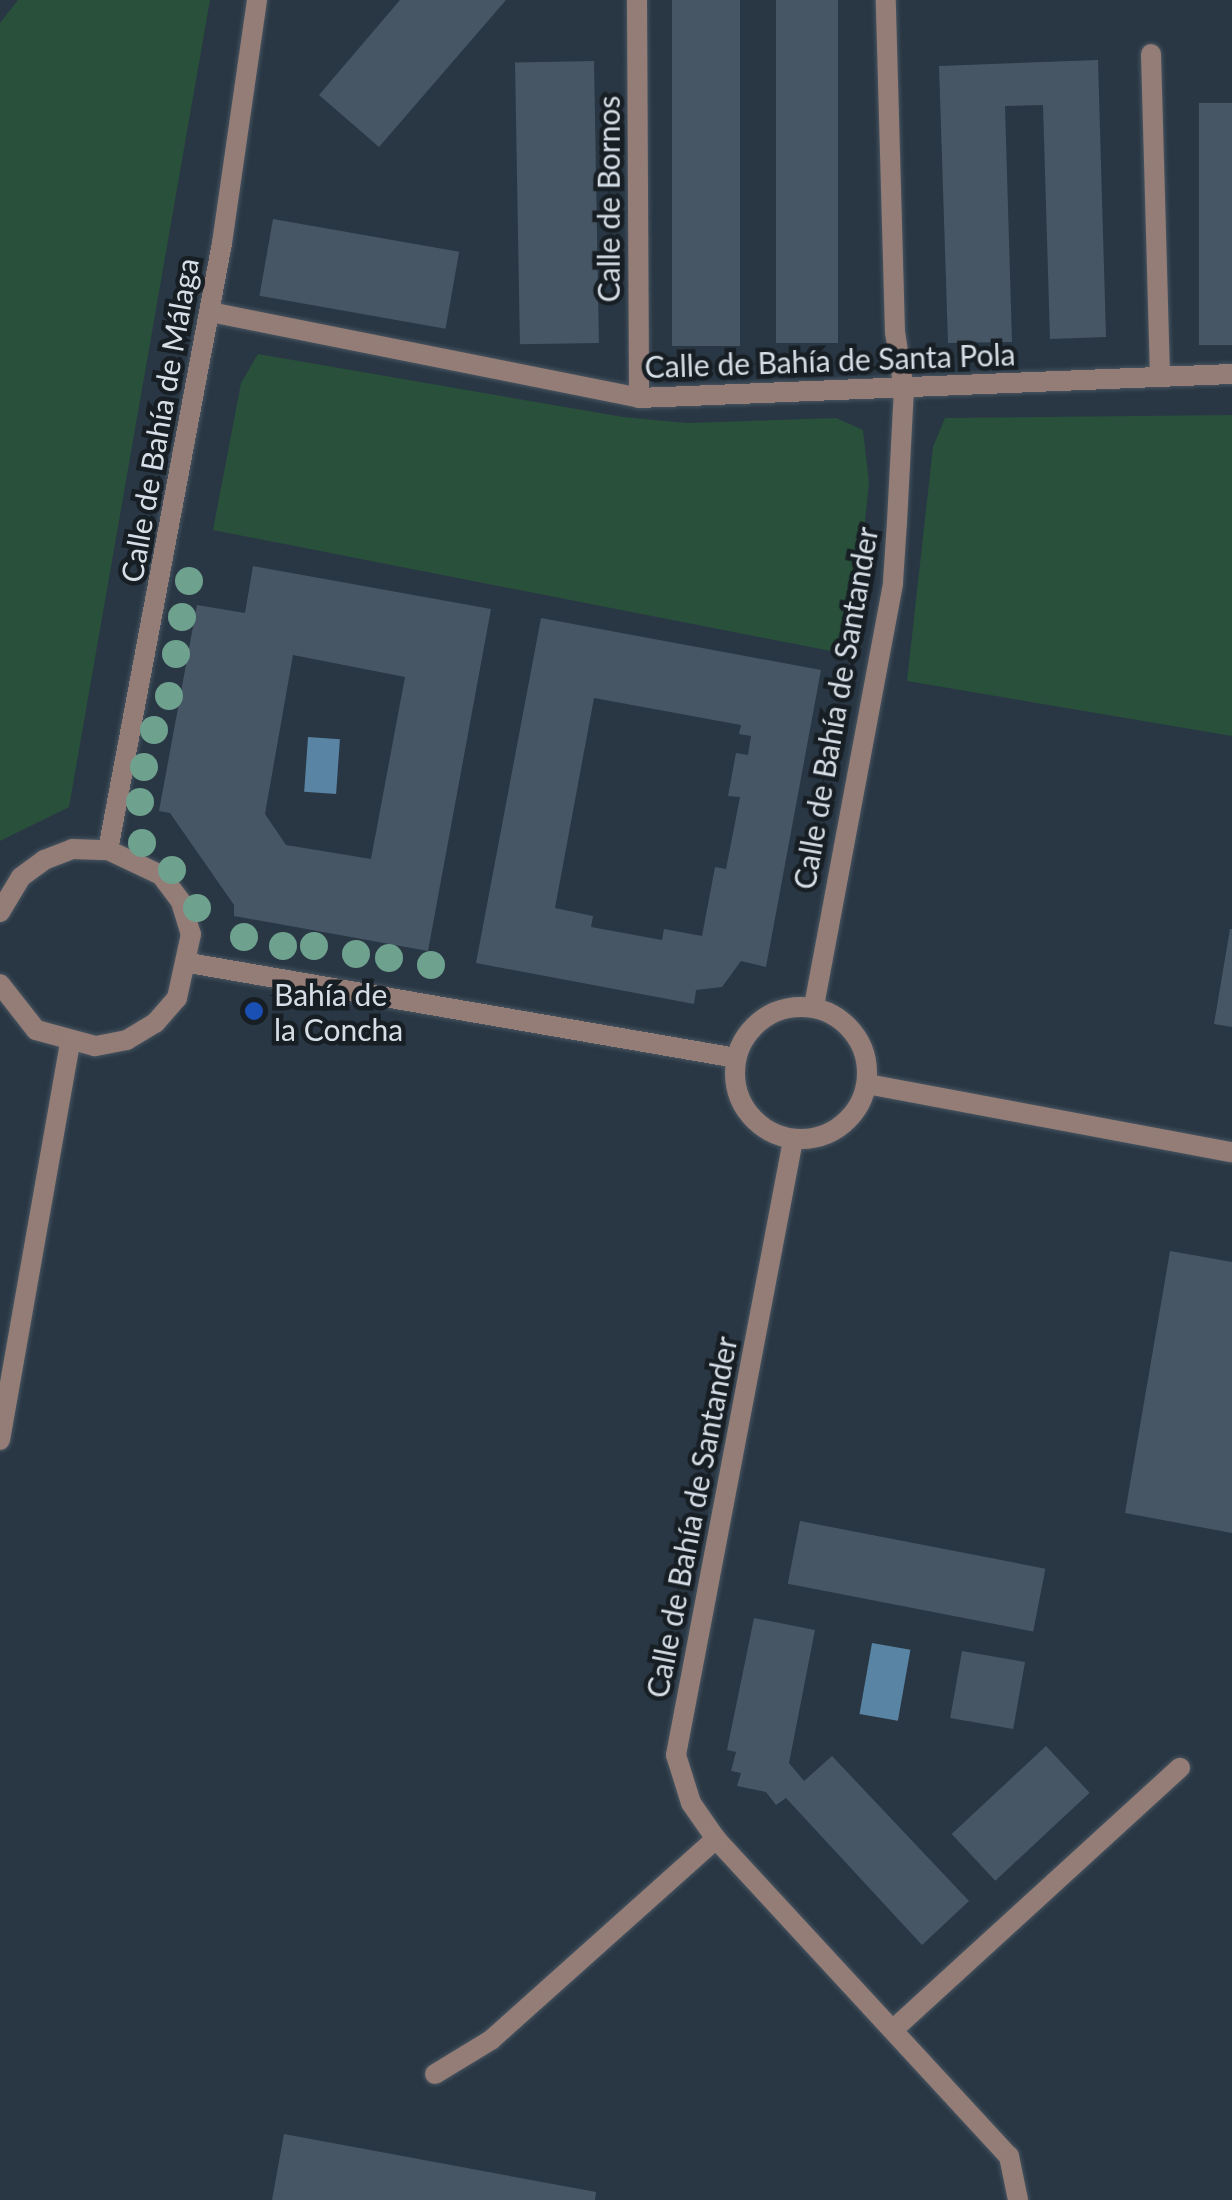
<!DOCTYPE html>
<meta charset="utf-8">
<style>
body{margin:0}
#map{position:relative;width:1232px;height:2200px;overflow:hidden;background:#293744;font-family:Lato,sans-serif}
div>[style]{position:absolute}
.green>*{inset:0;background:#29503b}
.water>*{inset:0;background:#5a84a4;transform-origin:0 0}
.building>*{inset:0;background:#465664;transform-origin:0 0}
.roads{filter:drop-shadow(0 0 2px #485561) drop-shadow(0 0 2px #485561)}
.minor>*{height:20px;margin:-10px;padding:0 10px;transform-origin:10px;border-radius:10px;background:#947d76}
.minor>.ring{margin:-10px;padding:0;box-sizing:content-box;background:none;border:20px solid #947d76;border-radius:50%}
.trees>*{width:28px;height:28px;margin:-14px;border-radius:50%;background:#6fa18f}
.dots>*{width:28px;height:28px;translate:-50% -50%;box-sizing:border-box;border:5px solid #171e24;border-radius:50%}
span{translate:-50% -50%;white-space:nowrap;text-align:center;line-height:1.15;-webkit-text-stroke:9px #171e24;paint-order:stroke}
.street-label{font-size:30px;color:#d6dfe7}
.poi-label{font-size:30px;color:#d6dfe7}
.left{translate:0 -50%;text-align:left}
</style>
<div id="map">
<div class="green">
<i style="clip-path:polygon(18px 0,210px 0,69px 807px,0 841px,0 23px)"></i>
<i style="clip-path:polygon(258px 354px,623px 417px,687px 423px,836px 418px,863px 430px,869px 483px,851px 655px,213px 530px,241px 383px)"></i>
<i style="clip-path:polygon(1232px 415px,1232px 736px,907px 681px,933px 447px,945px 418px)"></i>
</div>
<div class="water">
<i style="left:308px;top:737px;width:32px;height:55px;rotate:4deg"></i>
<i style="left:872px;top:1643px;width:39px;height:72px;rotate:10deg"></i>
</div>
<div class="building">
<i style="clip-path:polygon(400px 0,506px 0,379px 147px,319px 95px)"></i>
<i style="left:672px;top:0;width:68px;height:346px"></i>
<i style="left:776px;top:0;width:62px;height:343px"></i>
<i style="clip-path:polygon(1098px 60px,1106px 337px,1050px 339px,1043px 105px,1005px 106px,1012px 342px,948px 343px,939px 66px)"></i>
<i style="left:594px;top:61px;width:282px;height:79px;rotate:89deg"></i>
<i style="left:1232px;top:103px;width:242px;height:33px;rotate:90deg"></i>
<i style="left:273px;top:219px;width:189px;height:78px;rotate:10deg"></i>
<i style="clip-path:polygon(evenodd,253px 566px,491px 609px,428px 951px,234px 916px,234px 905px,170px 813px,159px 811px,197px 605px,245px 613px,253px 566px,293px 655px,405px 677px,371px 859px,286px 845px,265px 814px,293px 655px)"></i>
<i style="clip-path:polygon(evenodd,541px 618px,821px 670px,766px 967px,741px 961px,722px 987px,696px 990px,694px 1004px,476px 963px,541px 618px,594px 698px,741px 725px,739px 734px,751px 736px,748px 755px,736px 753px,728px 796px,740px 797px,726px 869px,715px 867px,702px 936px,664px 929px,662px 940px,591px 927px,593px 916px,555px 908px,594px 698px)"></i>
<i style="clip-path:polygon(1230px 929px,1232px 929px,1232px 1027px,1214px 1024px)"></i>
<i style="clip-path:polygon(1170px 1251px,1232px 1262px,1232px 1533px,1125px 1513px)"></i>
<i style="left:800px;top:1521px;width:250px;height:64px;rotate:11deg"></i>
<i style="clip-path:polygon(754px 1618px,815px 1630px,789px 1763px,804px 1781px,832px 1756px,969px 1901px,922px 1945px,786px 1798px,776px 1805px,766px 1792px,737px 1786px,741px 1773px,731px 1771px,736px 1752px,727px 1750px)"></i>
<i style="left:962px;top:1651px;width:64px;height:68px;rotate:10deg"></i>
<i style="left:1046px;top:1746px;width:64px;height:129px;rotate:47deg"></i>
<i style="clip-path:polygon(284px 2134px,596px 2192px,595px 2200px,272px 2200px)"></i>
</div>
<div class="roads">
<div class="minor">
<i style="left:637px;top:0;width:398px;rotate:89.7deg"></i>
<i style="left:1151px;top:54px;width:323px;rotate:88.4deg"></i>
<i style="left:210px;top:312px;width:438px;rotate:11.3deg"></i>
<i style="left:639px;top:398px;width:593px;rotate:-2.32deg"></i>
<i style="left:108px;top:850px;width:618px;rotate:-79.36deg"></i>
<i style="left:222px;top:243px;width:246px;rotate:-81.8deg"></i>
<i style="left:0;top:912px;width:41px;rotate:-59deg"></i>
<i style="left:21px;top:877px;width:29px;rotate:-36deg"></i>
<i style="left:44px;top:860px;width:30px;rotate:-21deg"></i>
<i style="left:72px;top:849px;width:36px;rotate:2deg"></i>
<i style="left:108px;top:850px;width:59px;rotate:25.3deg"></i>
<i style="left:161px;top:875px;width:34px;rotate:53deg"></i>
<i style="left:181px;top:902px;width:34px;rotate:73deg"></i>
<i style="left:191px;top:934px;width:66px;rotate:102.3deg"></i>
<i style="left:177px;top:998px;width:33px;rotate:131deg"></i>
<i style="left:155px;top:1023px;width:33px;rotate:149deg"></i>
<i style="left:127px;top:1040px;width:33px;rotate:169deg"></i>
<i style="left:95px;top:1046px;width:61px;rotate:-164.8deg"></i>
<i style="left:36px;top:1030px;width:58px;rotate:-128deg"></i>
<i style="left:189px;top:963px;width:555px;rotate:9.85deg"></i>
<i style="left:814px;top:1006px;width:431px;rotate:-79.4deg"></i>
<i style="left:893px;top:582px;width:60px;rotate:-86.2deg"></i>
<i style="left:897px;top:522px;width:132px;rotate:-87deg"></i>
<i style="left:904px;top:390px;width:59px;rotate:-98.8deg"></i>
<i style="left:895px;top:332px;width:332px;rotate:-91.6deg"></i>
<i class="ring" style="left:735px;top:1007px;width:112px;height:112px"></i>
<i style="left:867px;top:1084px;width:371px;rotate:10.6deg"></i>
<i style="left:793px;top:1140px;width:626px;rotate:100.77deg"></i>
<i style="left:676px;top:1755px;width:50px;rotate:72.6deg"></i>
<i style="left:691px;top:1803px;width:44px;rotate:55.2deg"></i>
<i style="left:716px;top:1839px;width:432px;rotate:47.3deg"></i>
<i style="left:1009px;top:2156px;width:45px;rotate:78.4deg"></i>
<i style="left:0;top:1440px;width:403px;rotate:-80deg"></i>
<i style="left:895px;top:2028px;width:386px;rotate:-42.4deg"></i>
<i style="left:435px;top:2074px;width:66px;rotate:-31.3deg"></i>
<i style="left:491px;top:2040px;width:302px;rotate:-41.8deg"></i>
</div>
</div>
<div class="trees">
<i style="left:189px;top:581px"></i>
<i style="left:182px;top:617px"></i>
<i style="left:176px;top:654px"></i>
<i style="left:169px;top:696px"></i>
<i style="left:154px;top:730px"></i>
<i style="left:144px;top:767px"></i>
<i style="left:140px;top:802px"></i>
<i style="left:142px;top:843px"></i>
<i style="left:172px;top:870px"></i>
<i style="left:197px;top:908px"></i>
<i style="left:244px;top:937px"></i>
<i style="left:283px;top:946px"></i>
<i style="left:314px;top:946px"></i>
<i style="left:356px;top:954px"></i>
<i style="left:389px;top:958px"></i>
<i style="left:431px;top:965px"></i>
</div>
<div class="dots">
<i style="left:254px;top:1011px;background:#1a4fb4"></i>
</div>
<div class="street-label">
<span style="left:608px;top:199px;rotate:-90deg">Calle de Bornos</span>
<span style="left:830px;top:360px;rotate:-2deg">Calle de Bahía de Santa Pola</span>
<span style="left:159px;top:420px;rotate:-80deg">Calle de Bahía de Málaga</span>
<span style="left:835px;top:708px;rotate:-80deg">Calle de Bahía de Santander</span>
<span style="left:691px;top:1517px;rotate:-79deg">Calle de Bahía de Santander</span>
</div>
<div class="poi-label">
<span class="left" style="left:274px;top:1011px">Bahía de<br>la Concha</span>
</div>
</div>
